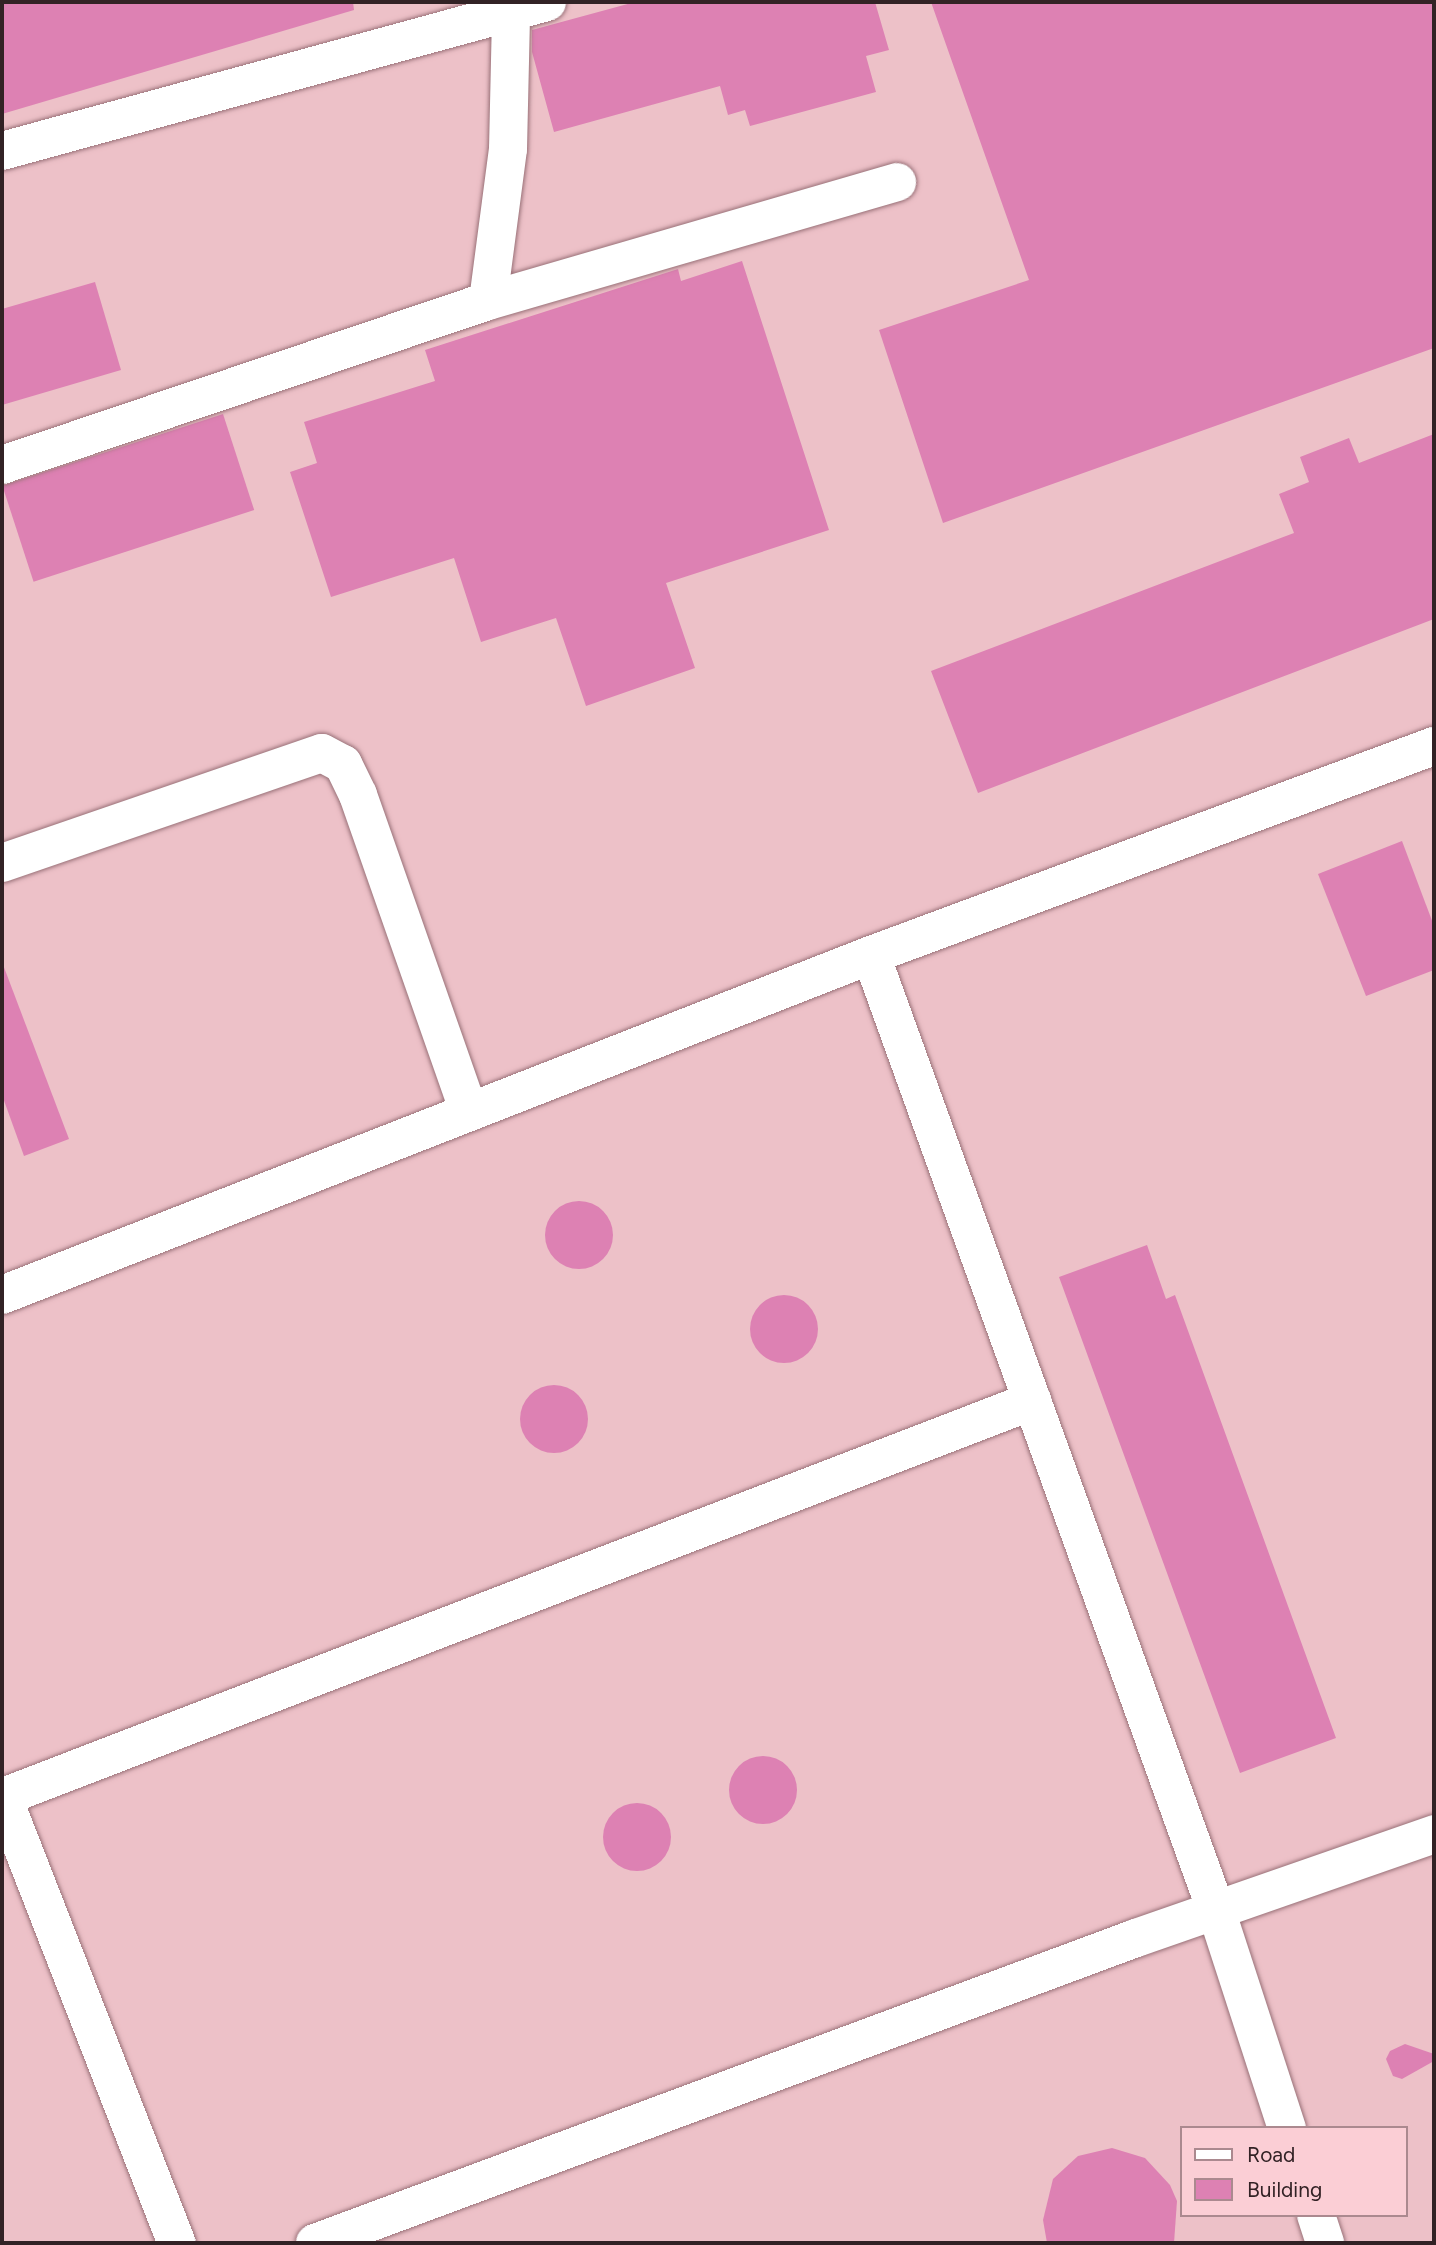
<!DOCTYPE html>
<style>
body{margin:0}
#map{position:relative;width:1436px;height:2245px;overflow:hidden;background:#edc1c8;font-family:Figtree,sans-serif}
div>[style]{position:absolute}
.building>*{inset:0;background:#dd81b3;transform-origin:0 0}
.round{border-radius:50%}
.roads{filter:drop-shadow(0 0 2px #997178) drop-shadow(0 0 2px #997178)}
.minor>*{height:38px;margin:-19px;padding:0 19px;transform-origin:19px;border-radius:19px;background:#fff}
span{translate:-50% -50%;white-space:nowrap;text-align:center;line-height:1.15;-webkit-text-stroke:5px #fbced5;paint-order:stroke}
.frame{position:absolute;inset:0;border:4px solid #322225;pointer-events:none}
.legend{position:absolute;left:1180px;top:2126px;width:228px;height:91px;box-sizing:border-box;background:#fbced5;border:2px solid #ab898f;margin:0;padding:9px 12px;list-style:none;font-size:21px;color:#322225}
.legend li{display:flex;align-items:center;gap:14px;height:35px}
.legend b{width:35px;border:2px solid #ab898f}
</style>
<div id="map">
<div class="building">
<i style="clip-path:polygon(2px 2px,353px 2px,354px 10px,2px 114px)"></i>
<i style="clip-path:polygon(635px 2px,875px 2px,889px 50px,866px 56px,876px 92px,750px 126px,745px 110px,728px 115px,720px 86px,554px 132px,532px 52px,532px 30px)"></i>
<i style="clip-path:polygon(931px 2px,1434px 2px,1434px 348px,943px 523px,879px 330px,1029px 280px)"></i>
<i style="clip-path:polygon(742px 261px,829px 530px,666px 583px,695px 668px,586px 706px,556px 618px,481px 642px,454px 558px,331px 597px,290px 472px,317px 463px,304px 422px,435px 381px,425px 350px,678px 269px,681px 281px)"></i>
<i style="clip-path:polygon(95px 282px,121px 370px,2px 405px,2px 309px)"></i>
<i style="left:223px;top:414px;width:101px;height:232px;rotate:72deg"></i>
<i style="clip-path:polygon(1434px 434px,1434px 619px,978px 793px,931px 671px,1294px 533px,1279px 494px,1309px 482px,1300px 457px,1349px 438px,1359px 463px)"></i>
<i style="clip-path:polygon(1402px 841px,1434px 926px,1434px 970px,1366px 996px,1318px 874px)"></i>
<i style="clip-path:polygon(2px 962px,69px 1139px,24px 1156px,2px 1095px)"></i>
<i class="round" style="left:545px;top:1201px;width:68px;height:68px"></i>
<i style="clip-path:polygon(1147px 1245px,1166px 1299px,1175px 1295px,1336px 1738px,1240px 1773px,1059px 1277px)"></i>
<i class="round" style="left:750px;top:1295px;width:68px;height:68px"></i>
<i class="round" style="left:520px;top:1385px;width:68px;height:68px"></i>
<i class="round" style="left:729px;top:1756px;width:68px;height:68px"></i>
<i class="round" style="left:603px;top:1803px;width:68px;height:68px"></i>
<i style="clip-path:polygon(1405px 2044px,1434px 2054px,1434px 2061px,1402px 2079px,1393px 2076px,1386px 2059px,1390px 2051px)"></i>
<i style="clip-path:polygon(1112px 2148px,1145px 2158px,1170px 2185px,1177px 2201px,1174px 2243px,1047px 2243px,1043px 2220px,1053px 2179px,1078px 2156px)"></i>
</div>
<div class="roads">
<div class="minor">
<i style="left:2px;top:151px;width:565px;rotate:-15.29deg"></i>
<i style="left:488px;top:301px;width:426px;rotate:-16.2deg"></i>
<i style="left:2px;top:465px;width:513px;rotate:-18.65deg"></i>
<i style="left:488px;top:301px;width:153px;rotate:-82.5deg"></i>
<i style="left:508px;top:149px;width:137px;rotate:-88.7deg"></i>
<i style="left:2px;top:863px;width:338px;rotate:-19deg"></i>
<i style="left:322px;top:753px;width:24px;rotate:28deg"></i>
<i style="left:343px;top:764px;width:34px;rotate:64deg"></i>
<i style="left:358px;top:795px;width:336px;rotate:70.7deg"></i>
<i style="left:871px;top:955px;width:1015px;rotate:70.14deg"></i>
<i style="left:1216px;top:1910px;width:229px;rotate:72deg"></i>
<i style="left:2px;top:1295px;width:933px;rotate:-21.37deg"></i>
<i style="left:871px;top:955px;width:601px;rotate:-20.37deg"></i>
<i style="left:2px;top:1795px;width:481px;rotate:68.7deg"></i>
<i style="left:3px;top:1797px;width:1103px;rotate:-21.05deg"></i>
<i style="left:1316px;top:2215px;width:29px;rotate:72deg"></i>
<i style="left:315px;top:2243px;width:876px;rotate:-20.38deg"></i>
<i style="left:1136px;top:1938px;width:316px;rotate:-19.2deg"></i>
</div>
</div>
<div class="frame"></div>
<ul class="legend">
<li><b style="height:9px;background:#fff"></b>Road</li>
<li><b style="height:19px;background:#dd81b3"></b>Building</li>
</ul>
</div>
